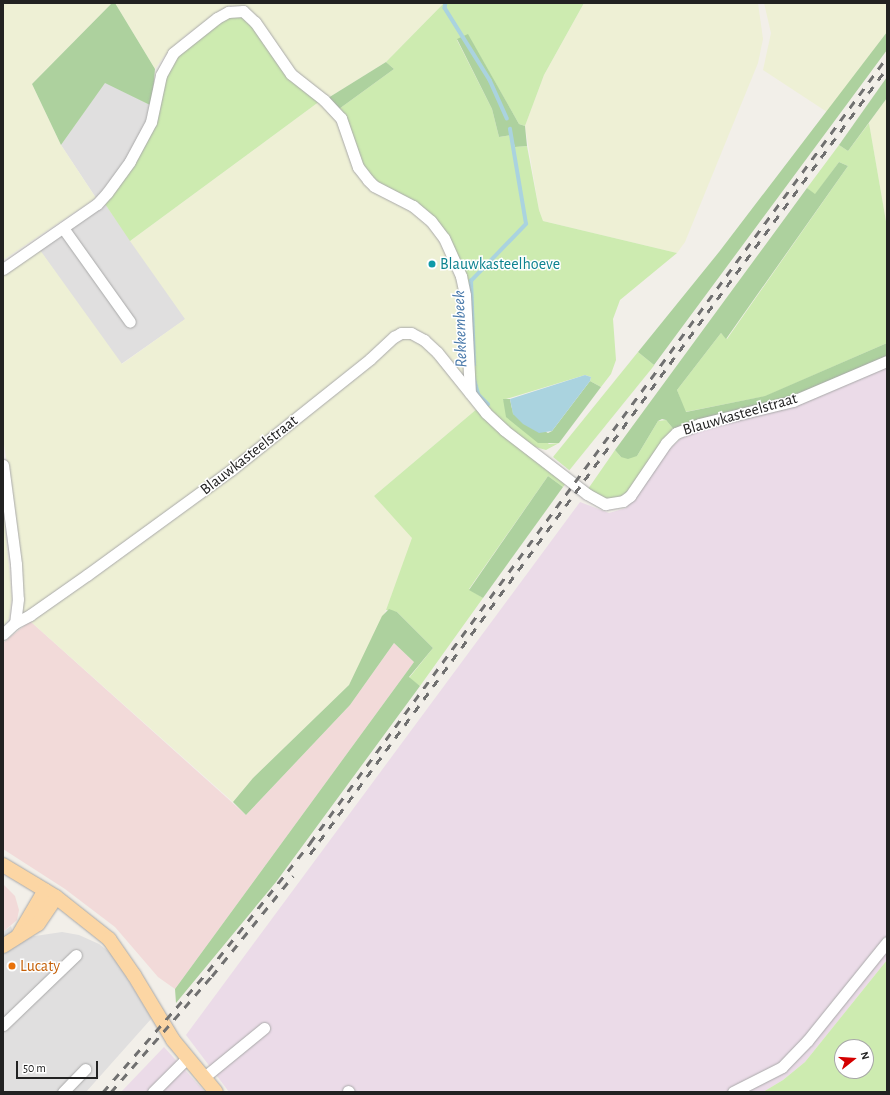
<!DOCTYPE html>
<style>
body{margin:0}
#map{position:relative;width:890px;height:1095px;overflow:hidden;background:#f2efe9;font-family:"Alegreya Sans",sans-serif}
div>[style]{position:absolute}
.residential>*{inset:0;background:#e0dfdf;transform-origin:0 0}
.commercial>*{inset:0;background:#f2dad9}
.industrial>*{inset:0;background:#ebdbe8}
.farmland>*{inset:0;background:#eef0d5}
.grass>*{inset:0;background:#cdebb0;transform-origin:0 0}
.forest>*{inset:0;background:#add19e}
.water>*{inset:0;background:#aad3df}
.stream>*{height:3.5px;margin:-1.75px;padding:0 1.75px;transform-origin:1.75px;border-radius:1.75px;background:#aad3df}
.roads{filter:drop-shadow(0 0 1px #a9a9a9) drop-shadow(0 0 1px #a9a9a9)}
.minor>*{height:11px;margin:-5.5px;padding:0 5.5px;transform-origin:5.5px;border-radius:5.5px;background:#fff}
.major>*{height:14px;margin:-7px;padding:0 7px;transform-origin:7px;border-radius:7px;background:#fcd6a4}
.rail>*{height:3px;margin-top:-1.5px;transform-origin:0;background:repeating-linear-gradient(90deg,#707070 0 8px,transparent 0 16px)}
.dots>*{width:11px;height:11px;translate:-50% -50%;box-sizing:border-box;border:2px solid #fff;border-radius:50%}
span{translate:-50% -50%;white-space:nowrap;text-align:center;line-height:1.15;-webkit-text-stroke:3px #fff;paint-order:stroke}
.culture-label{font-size:16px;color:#0d838f}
.left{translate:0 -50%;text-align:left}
.street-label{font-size:16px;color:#222}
.food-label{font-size:16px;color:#c56008}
.water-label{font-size:17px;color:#4a7aab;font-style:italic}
.frame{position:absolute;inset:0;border:4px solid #222;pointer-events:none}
.north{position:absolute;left:834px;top:1039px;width:40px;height:40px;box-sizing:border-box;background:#fff;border:1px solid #a7a7a7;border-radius:50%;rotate:73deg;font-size:11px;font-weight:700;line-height:16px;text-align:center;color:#222}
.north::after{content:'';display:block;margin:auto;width:14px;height:18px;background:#d40000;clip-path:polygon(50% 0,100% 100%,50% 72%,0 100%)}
.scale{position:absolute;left:16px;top:1061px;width:82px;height:18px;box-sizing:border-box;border:2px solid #222;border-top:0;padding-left:5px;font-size:12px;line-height:14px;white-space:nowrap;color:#222;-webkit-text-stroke:3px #fff;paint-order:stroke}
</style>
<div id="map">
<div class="residential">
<i style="clip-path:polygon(105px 82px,152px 106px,147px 123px,125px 162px,96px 198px,61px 145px)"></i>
<i style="left:103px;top:201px;width:144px;height:80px;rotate:55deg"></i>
<i style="clip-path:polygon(11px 926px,15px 939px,62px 932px,79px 935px,99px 944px,113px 955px,150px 1016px,151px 1019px,86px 1092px,3px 1092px,3px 932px)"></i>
</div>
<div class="commercial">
<i style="clip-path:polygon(30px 621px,246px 815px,350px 705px,394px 643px,414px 662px,175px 989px,158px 977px,115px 927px,65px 889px,3px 849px,3px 643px)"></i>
<i style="clip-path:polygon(3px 884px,15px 896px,19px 910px,17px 920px,3px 932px)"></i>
</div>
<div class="industrial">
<i style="clip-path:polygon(887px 366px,887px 960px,805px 1062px,783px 1080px,763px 1092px,229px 1092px,186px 1035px,580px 502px,609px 513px,626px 508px,668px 450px,685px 435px,793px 404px)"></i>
<i style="clip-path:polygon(164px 1047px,205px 1092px,121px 1092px)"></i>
</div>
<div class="farmland">
<i style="clip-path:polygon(3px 3px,112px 3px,32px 84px,61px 145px,96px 198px,3px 260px)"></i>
<i style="clip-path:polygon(115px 3px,444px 3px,386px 62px,328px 98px,298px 74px,244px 7px,229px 6px,186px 35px,166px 54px,155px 69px)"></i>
<i style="clip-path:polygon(584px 3px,758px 3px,763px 39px,758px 63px,685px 242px,677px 253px,543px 221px,539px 210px,525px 126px,544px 75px)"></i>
<i style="clip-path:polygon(764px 3px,887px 3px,887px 32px,827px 112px,763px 70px,771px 33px)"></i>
<i style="clip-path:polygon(887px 98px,887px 227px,869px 123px)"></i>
<i style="clip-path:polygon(320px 101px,412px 208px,434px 230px,456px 276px,461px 298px,466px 384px,411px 329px,349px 373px,198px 490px,23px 615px,10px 482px,3px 438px,3px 274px,40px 250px,122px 364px,185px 319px,130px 241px)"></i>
<i style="clip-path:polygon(409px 336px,424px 344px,478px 408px,374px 496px,413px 538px,386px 610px,367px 651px,349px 685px,253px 778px,233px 802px,30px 621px,194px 502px,399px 338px)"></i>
<i style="clip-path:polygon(3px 506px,12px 598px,9px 618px,3px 628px)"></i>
</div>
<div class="grass">
<i style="clip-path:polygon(444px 3px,584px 3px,544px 75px,525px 126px,519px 124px,468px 35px,457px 40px,492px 109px,499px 137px,511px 135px,515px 147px,527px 146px,539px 210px,543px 221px,677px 253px,620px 300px,613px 319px,616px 360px,611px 374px,601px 387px,590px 381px,591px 377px,585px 375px,503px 400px,549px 444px,559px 443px,546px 450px,528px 445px,518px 438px,474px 393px,469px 296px,452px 245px,367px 175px,339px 109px,394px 69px,386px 62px)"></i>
<i style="clip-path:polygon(230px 14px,245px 15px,320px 101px,130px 241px,103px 201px,121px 180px,147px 142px,155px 122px,163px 79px,174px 56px)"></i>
<i style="clip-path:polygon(869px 123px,887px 227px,887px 343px,766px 396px,685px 412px,677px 390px,721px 333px,727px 339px,848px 166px,839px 162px,815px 195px,807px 188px,839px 145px,848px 151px)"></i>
<i style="left:638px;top:352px;width:21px;height:135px;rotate:39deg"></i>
<i style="clip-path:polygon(478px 408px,567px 482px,563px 487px,548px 476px,469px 589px,483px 598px,420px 686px,409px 678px,433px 648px,397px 612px,386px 610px,412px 538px,374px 496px)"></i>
<i style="clip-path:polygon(666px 420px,675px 431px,622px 498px,606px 500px,588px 489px,615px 450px,621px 457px,637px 456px,658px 421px)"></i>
<i style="clip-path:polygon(evenodd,887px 960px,887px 1092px,763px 1092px,783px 1080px,805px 1062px,887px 960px,842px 1047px,866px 1047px,866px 1071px,842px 1071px,842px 1047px)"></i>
</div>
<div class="forest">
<i style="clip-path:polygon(112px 3px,115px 3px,155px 69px,152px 106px,105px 83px,61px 145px,32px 84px)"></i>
<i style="clip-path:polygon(887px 32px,887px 50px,654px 365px,638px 352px,719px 252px)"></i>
<i style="clip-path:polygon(468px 34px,519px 124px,525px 126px,527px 146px,515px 147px,511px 135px,499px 137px,492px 109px,457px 39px)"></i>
<i style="clip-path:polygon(386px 62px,394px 69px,339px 109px,328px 98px)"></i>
<i style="clip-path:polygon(887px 77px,887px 98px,848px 151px,839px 145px)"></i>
<i style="clip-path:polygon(839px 162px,848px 166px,726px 339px,721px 333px,677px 390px,686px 412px,765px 396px,887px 343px,887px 366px,793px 404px,675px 431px,666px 420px,662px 419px,658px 421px,637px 456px,628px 459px,621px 457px,615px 450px,807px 188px,815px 194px)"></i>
<i style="clip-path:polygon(590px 381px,601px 387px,559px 443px,538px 443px,506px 417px,503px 399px,510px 399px,513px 414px,548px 433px,552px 431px)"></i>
<i style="clip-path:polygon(548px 476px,563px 487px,483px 598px,469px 590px)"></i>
<i style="clip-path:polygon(389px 609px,397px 612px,433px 648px,409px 677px,420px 686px,276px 882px,176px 1003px,175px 989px,414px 662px,394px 643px,350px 705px,246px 815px,233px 802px,253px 778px,349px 685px,382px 616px)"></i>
</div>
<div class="water">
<i style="clip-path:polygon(585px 375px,591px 377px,590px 381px,552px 431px,539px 433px,523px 424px,513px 414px,510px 399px)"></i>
</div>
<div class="stream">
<i style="left:446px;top:3px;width:5px;rotate:101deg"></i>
<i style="left:445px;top:8px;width:85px;rotate:58deg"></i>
<i style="left:490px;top:80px;width:42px;rotate:65.9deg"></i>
<i style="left:474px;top:365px;width:84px;rotate:-92deg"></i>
<i style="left:471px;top:281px;width:79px;rotate:-46deg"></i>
<i style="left:526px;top:224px;width:96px;rotate:-99.6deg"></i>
<i style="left:474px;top:378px;width:18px;rotate:74deg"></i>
<i style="left:479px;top:395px;width:13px;rotate:45deg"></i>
</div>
<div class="roads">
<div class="minor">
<i style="left:63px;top:228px;width:115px;rotate:54.5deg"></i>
<i style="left:3px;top:269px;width:114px;rotate:-34.7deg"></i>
<i style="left:97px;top:204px;width:15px;rotate:-48deg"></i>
<i style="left:107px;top:193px;width:39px;rotate:-54deg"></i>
<i style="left:130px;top:161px;width:44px;rotate:-61.7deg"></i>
<i style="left:151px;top:122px;width:48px;rotate:-78deg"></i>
<i style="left:161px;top:75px;width:25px;rotate:-61deg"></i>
<i style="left:173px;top:53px;width:56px;rotate:-38.5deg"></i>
<i style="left:217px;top:18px;width:13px;rotate:-29deg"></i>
<i style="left:228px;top:12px;width:15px;rotate:-4deg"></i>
<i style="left:243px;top:11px;width:16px;rotate:43deg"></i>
<i style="left:255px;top:22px;width:63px;rotate:55.3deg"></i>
<i style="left:291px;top:74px;width:42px;rotate:38.2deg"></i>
<i style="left:324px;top:100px;width:25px;rotate:47deg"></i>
<i style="left:341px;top:118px;width:52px;rotate:70.9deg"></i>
<i style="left:358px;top:167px;width:16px;rotate:52deg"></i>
<i style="left:368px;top:180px;width:8px;rotate:45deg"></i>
<i style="left:374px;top:186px;width:44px;rotate:27.1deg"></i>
<i style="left:413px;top:206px;width:23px;rotate:40deg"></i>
<i style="left:431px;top:221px;width:21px;rotate:53deg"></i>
<i style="left:444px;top:238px;width:42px;rotate:65.9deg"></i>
<i style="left:461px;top:276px;width:19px;rotate:78deg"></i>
<i style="left:465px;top:295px;width:98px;rotate:87.1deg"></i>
<i style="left:3px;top:465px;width:100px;rotate:82.5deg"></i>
<i style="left:16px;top:564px;width:35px;rotate:87deg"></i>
<i style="left:18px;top:599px;width:24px;rotate:97deg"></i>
<i style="left:3px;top:634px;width:16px;rotate:-43deg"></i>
<i style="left:15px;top:623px;width:17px;rotate:-28deg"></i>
<i style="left:30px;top:615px;width:70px;rotate:-35.1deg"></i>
<i style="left:87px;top:575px;width:178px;rotate:-36.1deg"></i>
<i style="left:231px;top:470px;width:178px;rotate:-38.6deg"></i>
<i style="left:370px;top:359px;width:33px;rotate:-43deg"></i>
<i style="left:394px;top:337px;width:8px;rotate:-30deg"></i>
<i style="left:401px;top:333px;width:10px"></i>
<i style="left:411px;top:333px;width:15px;rotate:28deg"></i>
<i style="left:424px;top:340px;width:18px;rotate:43deg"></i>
<i style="left:437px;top:352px;width:78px;rotate:51.2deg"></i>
<i style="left:486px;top:413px;width:25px;rotate:43deg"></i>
<i style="left:504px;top:430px;width:105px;rotate:37.6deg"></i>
<i style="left:587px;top:494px;width:21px;rotate:29deg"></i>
<i style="left:605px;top:504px;width:18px;rotate:-9deg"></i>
<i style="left:623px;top:501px;width:9px;rotate:-36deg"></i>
<i style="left:630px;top:496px;width:64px;rotate:-55.8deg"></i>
<i style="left:666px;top:443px;width:14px;rotate:-45deg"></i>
<i style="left:676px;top:433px;width:25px;rotate:-21deg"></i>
<i style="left:699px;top:424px;width:97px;rotate:-13.7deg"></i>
<i style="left:793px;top:401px;width:102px;rotate:-23.1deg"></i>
<i style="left:3px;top:1025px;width:101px;rotate:-43.8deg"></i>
<i style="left:203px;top:1078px;width:79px;rotate:-39.3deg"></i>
<i style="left:348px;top:1091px;width:1px;rotate:45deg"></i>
<i style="left:63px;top:1092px;width:32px;rotate:-46deg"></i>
<i style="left:153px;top:1092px;width:48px;rotate:-45deg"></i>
<i style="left:733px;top:1092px;width:55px;rotate:-27deg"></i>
<i style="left:782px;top:1067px;width:37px;rotate:-46deg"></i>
<i style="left:808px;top:1040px;width:126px;rotate:-51.1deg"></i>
</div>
<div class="major">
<i style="left:3px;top:865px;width:62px;rotate:31.1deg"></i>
<i style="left:56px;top:897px;width:68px;rotate:38.4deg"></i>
<i style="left:109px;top:939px;width:44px;rotate:55.2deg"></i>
<i style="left:134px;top:975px;width:76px;rotate:59deg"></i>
<i style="left:173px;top:1040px;width:67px;rotate:50.4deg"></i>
<i style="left:18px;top:936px;width:53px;rotate:-59.6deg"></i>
<i style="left:3px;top:946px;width:41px;rotate:-32.2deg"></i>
<i style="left:38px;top:924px;width:32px;rotate:-56deg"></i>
</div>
</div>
<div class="rail">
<i style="left:310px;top:854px;width:975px;rotate:-53.72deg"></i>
<i style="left:103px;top:1092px;width:160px;rotate:-49deg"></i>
<i style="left:208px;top:971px;width:164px;rotate:-51.4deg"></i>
<i style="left:310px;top:843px;width:975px;rotate:-53.72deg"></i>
<i style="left:111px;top:1092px;width:154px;rotate:-49deg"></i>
<i style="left:212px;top:976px;width:129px;rotate:-51deg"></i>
</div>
<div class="dots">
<i style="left:432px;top:264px;background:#0f9aa8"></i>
<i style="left:12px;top:966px;background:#e8710a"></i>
</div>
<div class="culture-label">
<span class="left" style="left:440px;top:264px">Blauwkasteelhoeve</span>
</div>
<div class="street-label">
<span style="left:740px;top:414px;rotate:-16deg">Blauwkasteelstraat</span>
<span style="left:249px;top:455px;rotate:-38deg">Blauwkasteelstraat</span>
</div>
<div class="food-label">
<span class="left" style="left:20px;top:966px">Lucaty</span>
</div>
<div class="water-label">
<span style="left:460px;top:329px;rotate:-92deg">Rekkembeek</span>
</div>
<div class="frame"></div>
<div class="north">N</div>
<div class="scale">50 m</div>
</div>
